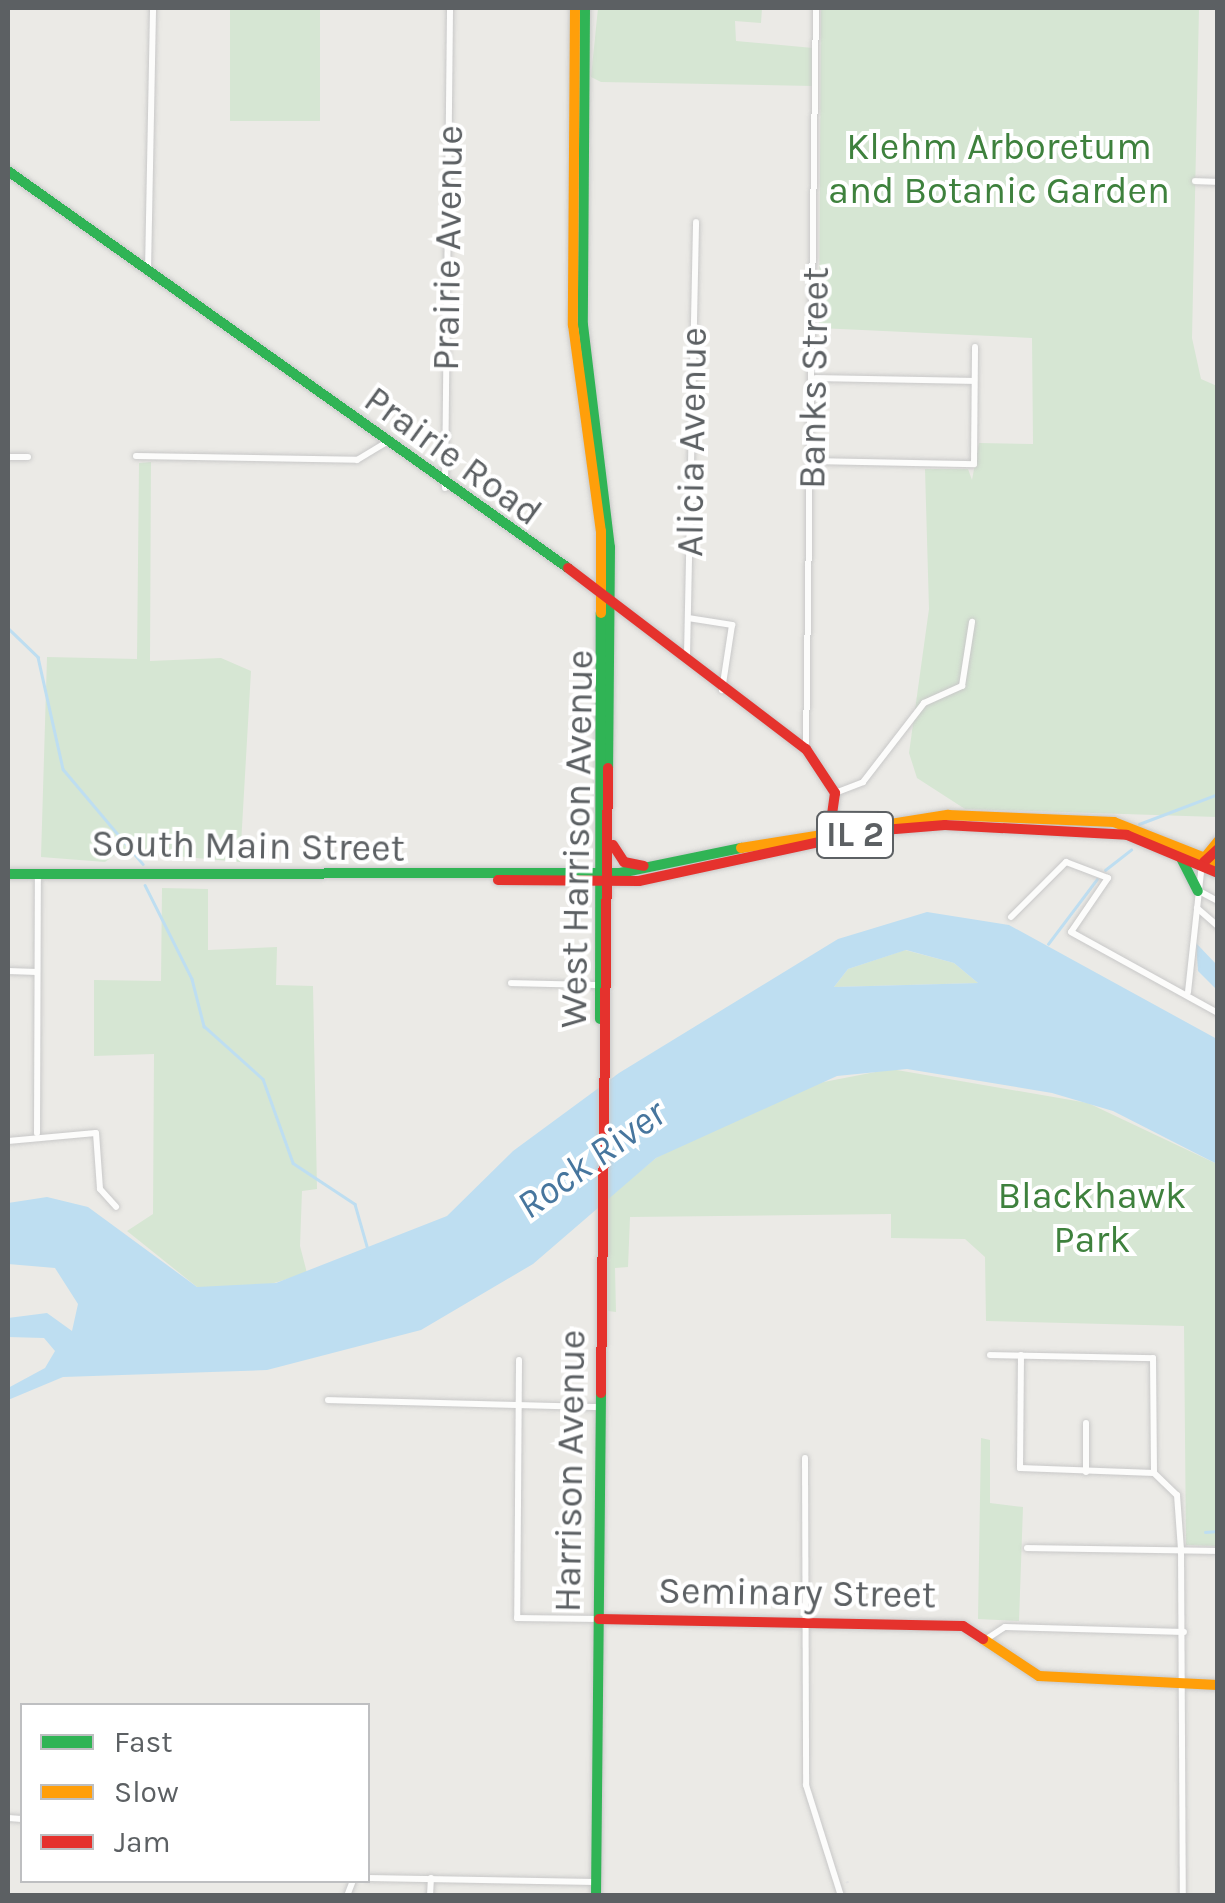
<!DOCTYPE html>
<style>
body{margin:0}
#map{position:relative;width:1225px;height:1903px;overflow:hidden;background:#ebeae6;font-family:Karla,sans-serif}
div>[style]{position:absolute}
.green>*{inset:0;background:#d6e6d3;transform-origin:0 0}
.water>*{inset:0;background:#bedef1}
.stream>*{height:2.5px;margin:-1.25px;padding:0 1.25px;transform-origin:1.25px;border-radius:1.25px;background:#bedef1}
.roads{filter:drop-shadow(0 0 2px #c8c8c8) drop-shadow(0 0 2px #c8c8c8)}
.street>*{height:6px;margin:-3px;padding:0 3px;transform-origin:3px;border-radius:3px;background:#fcfcfb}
.fast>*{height:10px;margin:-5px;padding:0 5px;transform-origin:5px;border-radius:5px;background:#30b455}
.slow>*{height:10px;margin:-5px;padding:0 5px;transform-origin:5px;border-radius:5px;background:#ff9f0a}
.jam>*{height:10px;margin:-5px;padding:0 5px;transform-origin:5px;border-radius:5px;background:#e5322d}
.rail>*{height:2.5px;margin-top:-1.25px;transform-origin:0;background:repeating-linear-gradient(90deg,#e2e2e2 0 2.5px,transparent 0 14.5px)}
span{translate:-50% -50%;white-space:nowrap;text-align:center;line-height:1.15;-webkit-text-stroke:8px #fff;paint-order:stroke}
.shield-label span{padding:2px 8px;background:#fff;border:2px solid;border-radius:8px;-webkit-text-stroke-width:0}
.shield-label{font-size:35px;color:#5c6063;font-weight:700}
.park-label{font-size:38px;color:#3e813d}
.street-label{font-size:38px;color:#5c6063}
.water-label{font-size:40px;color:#47769e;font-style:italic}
.frame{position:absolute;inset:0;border:10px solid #5c6063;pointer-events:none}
.legend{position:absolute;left:20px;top:1703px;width:350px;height:180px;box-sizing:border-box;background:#fff;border:2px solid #bebfc1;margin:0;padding:12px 18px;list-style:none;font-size:30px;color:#5c6063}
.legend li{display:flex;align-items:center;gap:20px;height:50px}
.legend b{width:50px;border:2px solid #bebfc1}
</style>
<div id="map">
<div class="green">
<i style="left:230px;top:8px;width:90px;height:113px"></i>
<i style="clip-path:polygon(598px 8px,762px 8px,761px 23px,735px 21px,736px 41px,813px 48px,813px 86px,601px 82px,591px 77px)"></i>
<i style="clip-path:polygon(821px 8px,1199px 8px,1192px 338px,1201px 379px,1217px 386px,1217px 817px,965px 809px,917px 778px,909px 753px,929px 609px,925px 469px,968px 469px,972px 480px,979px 443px,1033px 444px,1032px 338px,819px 328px)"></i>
<i style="clip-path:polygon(151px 462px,150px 661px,221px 658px,251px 671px,240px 862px,120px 851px,105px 862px,41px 857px,47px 657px,137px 659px,139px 463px)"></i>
<i style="clip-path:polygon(162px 888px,208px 889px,208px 950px,277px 947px,276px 985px,313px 986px,317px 1189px,302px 1191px,300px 1246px,307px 1273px,261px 1287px,197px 1287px,127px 1231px,153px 1214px,154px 1054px,94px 1056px,94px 980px,161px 981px)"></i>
<i style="clip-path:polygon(905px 950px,954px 963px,978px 983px,834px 987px,848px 969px)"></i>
<i style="clip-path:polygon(891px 1069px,1088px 1103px,1217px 1164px,1217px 1546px,1186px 1545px,1184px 1326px,986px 1321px,985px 1257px,965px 1239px,891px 1238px,891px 1214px,630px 1217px,628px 1267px,615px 1268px,616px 1312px,608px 1311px,606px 1199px,656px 1158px,728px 1120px,803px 1086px)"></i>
<i style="clip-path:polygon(981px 1438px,990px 1440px,990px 1503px,1023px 1507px,1019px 1621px,978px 1619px)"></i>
</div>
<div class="water">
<i style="clip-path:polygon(evenodd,927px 912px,1009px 925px,1217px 1039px,1217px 1164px,1113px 1111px,1052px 1093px,907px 1069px,837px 1076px,656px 1158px,533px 1264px,421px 1330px,267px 1370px,63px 1377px,8px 1400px,8px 1388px,45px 1368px,55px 1351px,44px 1338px,8px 1337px,8px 1318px,47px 1313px,72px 1331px,78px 1304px,55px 1268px,8px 1264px,8px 1203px,47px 1197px,88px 1207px,197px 1287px,276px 1283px,447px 1216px,513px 1151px,619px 1073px,838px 939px,927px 912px,906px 950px,954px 963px,978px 983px,834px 987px,848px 969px,906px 950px)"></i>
<i style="clip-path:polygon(1196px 943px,1217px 965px,1217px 990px,1198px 971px)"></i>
</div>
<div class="stream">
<i style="left:8px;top:628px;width:42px;rotate:44deg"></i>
<i style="left:38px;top:657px;width:115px;rotate:77.4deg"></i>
<i style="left:63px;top:769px;width:124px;rotate:49.9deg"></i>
<i style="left:1139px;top:824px;width:85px;rotate:-20.8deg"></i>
<i style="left:1105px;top:870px;width:33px;rotate:-38deg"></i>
<i style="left:145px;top:885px;width:105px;rotate:63.4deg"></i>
<i style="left:192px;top:979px;width:49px;rotate:75.7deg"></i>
<i style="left:204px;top:1026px;width:79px;rotate:41.9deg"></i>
<i style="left:263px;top:1079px;width:89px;rotate:70.3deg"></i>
<i style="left:293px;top:1163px;width:74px;rotate:33.5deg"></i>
<i style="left:355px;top:1204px;width:51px;rotate:74.1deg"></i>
<i style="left:1048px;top:944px;width:81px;rotate:-53deg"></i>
<i style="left:1205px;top:1532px;width:13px;rotate:-4deg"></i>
</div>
<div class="roads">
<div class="street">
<i style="left:1195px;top:181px;width:23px;rotate:2deg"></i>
<i style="left:148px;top:271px;width:263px;rotate:-88.9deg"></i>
<i style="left:816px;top:378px;width:158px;rotate:1.1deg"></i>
<i style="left:136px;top:456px;width:221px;rotate:1deg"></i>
<i style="left:357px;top:460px;width:31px;rotate:-31deg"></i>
<i style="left:8px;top:457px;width:20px"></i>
<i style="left:814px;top:461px;width:160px;rotate:1.1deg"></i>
<i style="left:974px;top:464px;width:117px;rotate:-89.5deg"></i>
<i style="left:445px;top:488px;width:480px;rotate:-89.4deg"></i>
<i style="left:688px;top:618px;width:45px;rotate:9deg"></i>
<i style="left:732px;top:625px;width:66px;rotate:98.7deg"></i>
<i style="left:687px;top:655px;width:433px;rotate:-88.8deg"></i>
<i style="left:806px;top:748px;width:740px;rotate:-89.23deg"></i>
<i style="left:835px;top:793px;width:30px;rotate:-21deg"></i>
<i style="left:863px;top:782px;width:100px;rotate:-52.3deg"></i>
<i style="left:924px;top:703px;width:42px;rotate:-24.1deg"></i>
<i style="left:962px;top:686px;width:65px;rotate:-81.1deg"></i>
<i style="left:1199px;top:891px;width:21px;rotate:28deg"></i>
<i style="left:1197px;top:908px;width:28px;rotate:41deg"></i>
<i style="left:1011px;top:917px;width:78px;rotate:-45deg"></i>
<i style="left:1066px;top:862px;width:45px;rotate:20.9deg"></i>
<i style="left:1108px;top:878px;width:65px;rotate:124.4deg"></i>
<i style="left:1071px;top:932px;width:168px;rotate:28.9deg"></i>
<i style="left:8px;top:971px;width:29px;rotate:2deg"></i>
<i style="left:511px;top:983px;width:91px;rotate:1.3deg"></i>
<i style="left:1188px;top:992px;width:129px;rotate:-83.8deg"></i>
<i style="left:37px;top:1133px;width:259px;rotate:-89.8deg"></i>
<i style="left:8px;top:1141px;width:88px;rotate:-5.2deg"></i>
<i style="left:96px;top:1133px;width:56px;rotate:85.9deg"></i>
<i style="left:100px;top:1189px;width:24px;rotate:48deg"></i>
<i style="left:990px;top:1355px;width:163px;rotate:1.1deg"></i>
<i style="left:1153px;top:1358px;width:115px;rotate:89.5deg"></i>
<i style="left:1154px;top:1473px;width:32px;rotate:44deg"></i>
<i style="left:1177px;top:1495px;width:54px;rotate:85.8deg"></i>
<i style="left:1181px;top:1549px;width:347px;rotate:89.7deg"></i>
<i style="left:1021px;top:1355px;width:113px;rotate:90.5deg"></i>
<i style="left:1020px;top:1468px;width:134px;rotate:2.1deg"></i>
<i style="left:519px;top:1360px;width:258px;rotate:90.4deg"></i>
<i style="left:517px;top:1618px;width:81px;rotate:0.7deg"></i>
<i style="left:328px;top:1400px;width:272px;rotate:1.5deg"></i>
<i style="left:805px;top:1458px;width:327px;rotate:89.8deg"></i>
<i style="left:806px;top:1785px;width:116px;rotate:72.5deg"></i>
<i style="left:1086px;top:1472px;width:49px;rotate:-90deg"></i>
<i style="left:1027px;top:1548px;width:191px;rotate:0.9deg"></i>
<i style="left:988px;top:1638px;width:20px;rotate:-33deg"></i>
<i style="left:1005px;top:1627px;width:179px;rotate:1.6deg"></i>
<i style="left:8px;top:1818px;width:14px;rotate:4deg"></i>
<i style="left:368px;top:1878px;width:227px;rotate:1deg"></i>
<i style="left:347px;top:1896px;width:17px;rotate:-69deg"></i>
<i style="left:430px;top:1896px;width:18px;rotate:-87deg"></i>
</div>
<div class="fast">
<i style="left:585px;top:8px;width:317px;rotate:90.4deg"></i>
<i style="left:583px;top:325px;width:224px;rotate:83.1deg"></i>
<i style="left:610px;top:547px;width:221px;rotate:90.5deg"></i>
<i style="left:8px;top:171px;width:686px;rotate:35.33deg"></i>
<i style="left:1181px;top:858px;width:37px;rotate:63deg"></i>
<i style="left:8px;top:874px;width:612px;rotate:-0.09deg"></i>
<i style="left:620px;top:873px;width:124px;rotate:-11.7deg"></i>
<i style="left:600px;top:1019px;width:406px;rotate:-89.9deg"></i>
<i style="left:596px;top:1896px;width:503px;rotate:-89.43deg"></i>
</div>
<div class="slow">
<i style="left:575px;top:8px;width:317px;rotate:90.4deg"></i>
<i style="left:573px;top:325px;width:208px;rotate:82.3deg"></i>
<i style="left:601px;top:531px;width:82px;rotate:90deg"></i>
<i style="left:741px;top:848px;width:210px;rotate:-9.1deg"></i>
<i style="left:948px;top:815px;width:166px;rotate:2.4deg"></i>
<i style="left:1114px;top:822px;width:112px;rotate:21.5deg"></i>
<i style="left:1202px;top:861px;width:26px;rotate:-51deg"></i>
<i style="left:983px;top:1639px;width:67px;rotate:33.5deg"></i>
<i style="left:1039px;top:1676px;width:179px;rotate:2.9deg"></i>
</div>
<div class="jam">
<i style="left:568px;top:568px;width:299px;rotate:37.3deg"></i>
<i style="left:806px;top:749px;width:53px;rotate:56.6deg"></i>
<i style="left:835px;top:793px;width:35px;rotate:98deg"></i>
<i style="left:613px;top:845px;width:20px;rotate:57deg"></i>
<i style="left:624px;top:862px;width:20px;rotate:11deg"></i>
<i style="left:1204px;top:862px;width:19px;rotate:-43deg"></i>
<i style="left:498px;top:880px;width:141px;rotate:0.4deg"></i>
<i style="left:639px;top:881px;width:237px;rotate:-12.2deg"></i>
<i style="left:871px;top:831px;width:74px;rotate:-4.6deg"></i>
<i style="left:945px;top:825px;width:182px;rotate:3.1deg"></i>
<i style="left:1127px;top:835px;width:99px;rotate:22.7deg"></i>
<i style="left:601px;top:1393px;width:625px;rotate:-89.36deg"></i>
<i style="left:599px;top:1619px;width:364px;rotate:1.1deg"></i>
<i style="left:963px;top:1626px;width:24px;rotate:33deg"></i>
</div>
</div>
<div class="rail">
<i style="left:847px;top:1881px;width:16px;rotate:68deg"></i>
</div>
<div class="shield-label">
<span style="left:855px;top:835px">IL 2</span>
</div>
<div class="park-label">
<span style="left:999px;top:169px">Klehm Arboretum<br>and Botanic Garden</span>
<span style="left:1092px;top:1218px">Blackhawk<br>Park</span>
</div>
<div class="street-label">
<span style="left:448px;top:248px;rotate:-89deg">Prairie Avenue</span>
<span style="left:814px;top:378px;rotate:-89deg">Banks Street</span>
<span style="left:692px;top:442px;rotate:-89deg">Alicia Avenue</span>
<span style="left:453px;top:456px;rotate:36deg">Prairie Road</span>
<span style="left:577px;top:839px;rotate:-89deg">West Harrison Avenue</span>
<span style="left:248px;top:846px;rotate:1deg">South Main Street</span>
<span style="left:570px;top:1471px;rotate:-89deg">Harrison Avenue</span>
<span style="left:797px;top:1593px;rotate:1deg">Seminary Street</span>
</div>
<div class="water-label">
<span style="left:591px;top:1159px;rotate:-36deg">Rock River</span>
</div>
<div class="frame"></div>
<ul class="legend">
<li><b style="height:12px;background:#30b455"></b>Fast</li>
<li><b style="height:12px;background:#ff9f0a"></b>Slow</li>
<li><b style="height:12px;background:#e5322d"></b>Jam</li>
</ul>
</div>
